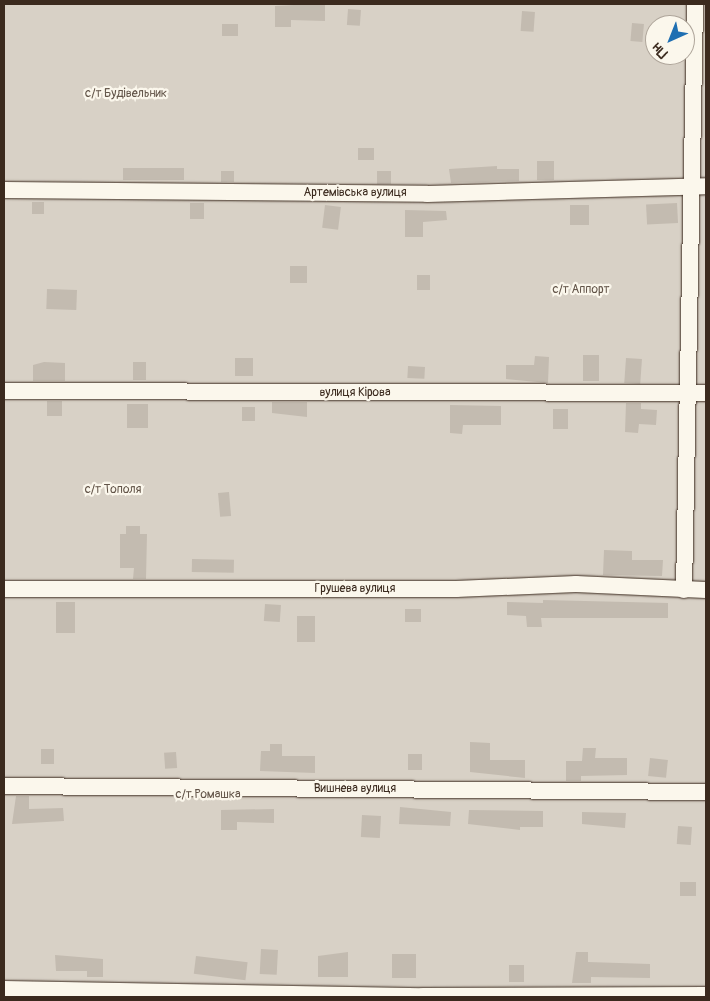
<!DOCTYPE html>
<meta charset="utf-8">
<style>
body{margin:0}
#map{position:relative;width:710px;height:1001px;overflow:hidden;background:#f3efe4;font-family:Pangolin,sans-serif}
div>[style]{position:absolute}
.green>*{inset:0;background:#d8d1c6}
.building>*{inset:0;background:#c3bbb0;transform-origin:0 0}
.roads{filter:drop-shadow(0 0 1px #3b2a1e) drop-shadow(0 0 1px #3b2a1e)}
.minor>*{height:16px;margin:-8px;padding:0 8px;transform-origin:8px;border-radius:8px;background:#fbf7ec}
span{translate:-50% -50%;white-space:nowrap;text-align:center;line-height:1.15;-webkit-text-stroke:4.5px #fbf7ec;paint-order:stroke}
.park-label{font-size:12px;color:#625448}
.street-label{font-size:12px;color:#3b2a1e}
.frame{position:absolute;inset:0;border:5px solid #3b2a1e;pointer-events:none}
.north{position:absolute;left:645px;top:15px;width:50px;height:50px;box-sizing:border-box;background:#fbf7ec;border:1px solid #aea59a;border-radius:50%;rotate:224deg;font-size:14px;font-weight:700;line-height:20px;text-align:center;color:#3b2a1e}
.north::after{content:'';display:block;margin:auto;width:18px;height:22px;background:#1f6fb2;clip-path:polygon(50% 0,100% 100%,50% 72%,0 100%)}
</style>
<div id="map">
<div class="green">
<i style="clip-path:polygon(evenodd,4px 4px,706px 4px,706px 997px,4px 997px,4px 4px,655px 25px,685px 25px,685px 55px,655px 55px,655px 25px)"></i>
</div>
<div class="building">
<i style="clip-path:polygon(313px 4px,325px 4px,325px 21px,291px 20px,291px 27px,275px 27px,275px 6px)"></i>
<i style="left:348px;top:9px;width:13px;height:16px;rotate:4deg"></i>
<i style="left:522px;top:11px;width:13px;height:20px;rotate:4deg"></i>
<i style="left:632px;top:23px;width:12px;height:18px;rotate:5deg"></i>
<i style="left:222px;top:24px;width:16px;height:12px"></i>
<i style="left:358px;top:148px;width:16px;height:12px"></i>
<i style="left:537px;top:161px;width:17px;height:19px"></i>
<i style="clip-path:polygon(497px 166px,497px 169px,519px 169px,519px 181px,451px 183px,449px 169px)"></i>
<i style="left:184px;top:168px;width:12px;height:61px;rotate:90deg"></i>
<i style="left:221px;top:171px;width:13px;height:11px"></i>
<i style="left:377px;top:171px;width:14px;height:13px"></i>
<i style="left:32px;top:202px;width:12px;height:12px"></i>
<i style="left:190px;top:203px;width:14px;height:16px"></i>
<i style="left:677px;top:203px;width:20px;height:31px;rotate:87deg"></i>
<i style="left:325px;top:205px;width:16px;height:23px;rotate:7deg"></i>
<i style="left:570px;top:205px;width:19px;height:20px"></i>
<i style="clip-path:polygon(405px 210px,446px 211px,447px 220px,423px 222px,423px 237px,405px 237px)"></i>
<i style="left:290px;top:266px;width:17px;height:17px"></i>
<i style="left:417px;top:275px;width:13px;height:15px"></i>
<i style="left:47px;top:289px;width:30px;height:20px;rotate:2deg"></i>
<i style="left:583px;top:355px;width:16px;height:26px"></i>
<i style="clip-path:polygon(535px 356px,549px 357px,548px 383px,506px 379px,506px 365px,534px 365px)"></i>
<i style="left:253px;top:358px;width:18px;height:18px;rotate:90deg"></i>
<i style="left:626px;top:358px;width:16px;height:25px;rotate:4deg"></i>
<i style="clip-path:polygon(44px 362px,65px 363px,65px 381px,33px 381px,33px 365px)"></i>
<i style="left:133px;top:362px;width:13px;height:18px"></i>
<i style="left:408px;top:366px;width:17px;height:12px;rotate:3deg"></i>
<i style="left:47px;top:401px;width:15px;height:15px"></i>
<i style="clip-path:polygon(272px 402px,307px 402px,307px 417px,272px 413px)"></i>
<i style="clip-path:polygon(626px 403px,641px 403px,641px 409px,657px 410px,656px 425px,639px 424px,638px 433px,625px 432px)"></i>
<i style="left:127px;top:404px;width:21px;height:24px"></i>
<i style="clip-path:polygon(450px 405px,501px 406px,501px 425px,463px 425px,462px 434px,450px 433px)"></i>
<i style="left:242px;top:407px;width:13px;height:14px"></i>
<i style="left:553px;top:409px;width:15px;height:20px"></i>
<i style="left:229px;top:492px;width:24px;height:11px;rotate:85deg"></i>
<i style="clip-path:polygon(126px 526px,140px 526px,140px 534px,147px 534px,146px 579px,133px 579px,134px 568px,120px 568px,120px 534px,126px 534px)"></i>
<i style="clip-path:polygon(604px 550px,632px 551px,632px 560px,663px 560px,662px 576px,603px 575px)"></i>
<i style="left:192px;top:559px;width:42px;height:13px;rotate:1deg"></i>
<i style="clip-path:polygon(543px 600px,668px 603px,668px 618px,541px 618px,542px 627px,527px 627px,526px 616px,507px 615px,507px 602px,543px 603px)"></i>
<i style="left:56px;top:602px;width:19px;height:31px"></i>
<i style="left:265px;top:604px;width:16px;height:17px;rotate:4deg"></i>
<i style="left:405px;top:609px;width:16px;height:13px"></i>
<i style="left:315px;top:616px;width:26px;height:18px;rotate:90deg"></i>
<i style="clip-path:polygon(470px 742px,490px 743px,490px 760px,525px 760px,525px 778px,470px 772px)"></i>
<i style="clip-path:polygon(270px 744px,282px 744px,282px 756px,315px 756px,315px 773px,260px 771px,261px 751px,270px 751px)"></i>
<i style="clip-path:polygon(583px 748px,596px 748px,595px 758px,627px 758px,627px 775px,581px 776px,581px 781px,566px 781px,566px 761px,582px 761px)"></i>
<i style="left:41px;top:749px;width:13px;height:15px"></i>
<i style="left:176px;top:752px;width:16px;height:12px;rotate:86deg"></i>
<i style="left:408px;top:754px;width:14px;height:16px"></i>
<i style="left:650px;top:758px;width:18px;height:18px;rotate:6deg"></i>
<i style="clip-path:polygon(16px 796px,29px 796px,29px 809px,63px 808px,64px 821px,12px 824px)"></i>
<i style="clip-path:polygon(400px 807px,451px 812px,450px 826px,399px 824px)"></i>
<i style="clip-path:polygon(274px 809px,274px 823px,237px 822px,237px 830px,221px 830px,221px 810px)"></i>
<i style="clip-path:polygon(469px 810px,543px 811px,543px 827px,520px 827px,520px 830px,468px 824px)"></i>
<i style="clip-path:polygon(582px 812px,626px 813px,625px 828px,582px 824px)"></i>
<i style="left:362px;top:815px;width:19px;height:22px;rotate:3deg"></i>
<i style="left:678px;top:826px;width:14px;height:18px;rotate:4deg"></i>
<i style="left:680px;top:882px;width:16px;height:14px"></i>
<i style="left:261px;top:949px;width:17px;height:25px;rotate:3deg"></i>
<i style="clip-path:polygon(348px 952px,348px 977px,318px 977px,318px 956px)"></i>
<i style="clip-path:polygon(576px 952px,588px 952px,588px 962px,650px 964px,650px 978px,591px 977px,591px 983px,572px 983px)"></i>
<i style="left:392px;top:954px;width:24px;height:24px"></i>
<i style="clip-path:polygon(55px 955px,103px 959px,103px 977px,87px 977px,87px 971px,56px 971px)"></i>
<i style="left:196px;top:956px;width:52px;height:18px;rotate:7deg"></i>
<i style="left:509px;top:965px;width:15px;height:17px"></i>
</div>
<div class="roads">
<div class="minor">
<i style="left:4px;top:190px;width:423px;rotate:0.5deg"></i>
<i style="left:427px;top:194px;width:279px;rotate:-1.6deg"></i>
<i style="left:4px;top:391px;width:702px;rotate:0.16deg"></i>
<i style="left:4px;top:589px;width:452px"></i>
<i style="left:456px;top:589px;width:120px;rotate:-2.4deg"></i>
<i style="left:576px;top:584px;width:130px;rotate:2.6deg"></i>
<i style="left:684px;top:590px;width:586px;rotate:-88.92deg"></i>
<i style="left:4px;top:786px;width:702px;rotate:0.49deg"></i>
<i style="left:4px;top:989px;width:419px;rotate:1deg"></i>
<i style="left:423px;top:996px;width:283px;rotate:-0.2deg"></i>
</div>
</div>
<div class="park-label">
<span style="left:126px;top:94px">с/т Будівельник</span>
<span style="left:581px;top:290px">с/т Аппорт</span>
<span style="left:113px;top:490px">с/т Тополя</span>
<span style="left:208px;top:795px">с/т Ромашка</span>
</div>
<div class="street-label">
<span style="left:355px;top:193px">Артемівська вулиця</span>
<span style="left:355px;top:393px">вулиця Кірова</span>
<span style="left:355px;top:589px">Грушева вулиця</span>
<span style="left:355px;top:789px">Вишнева вулиця</span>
</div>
<div class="frame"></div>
<div class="north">Пн</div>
</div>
